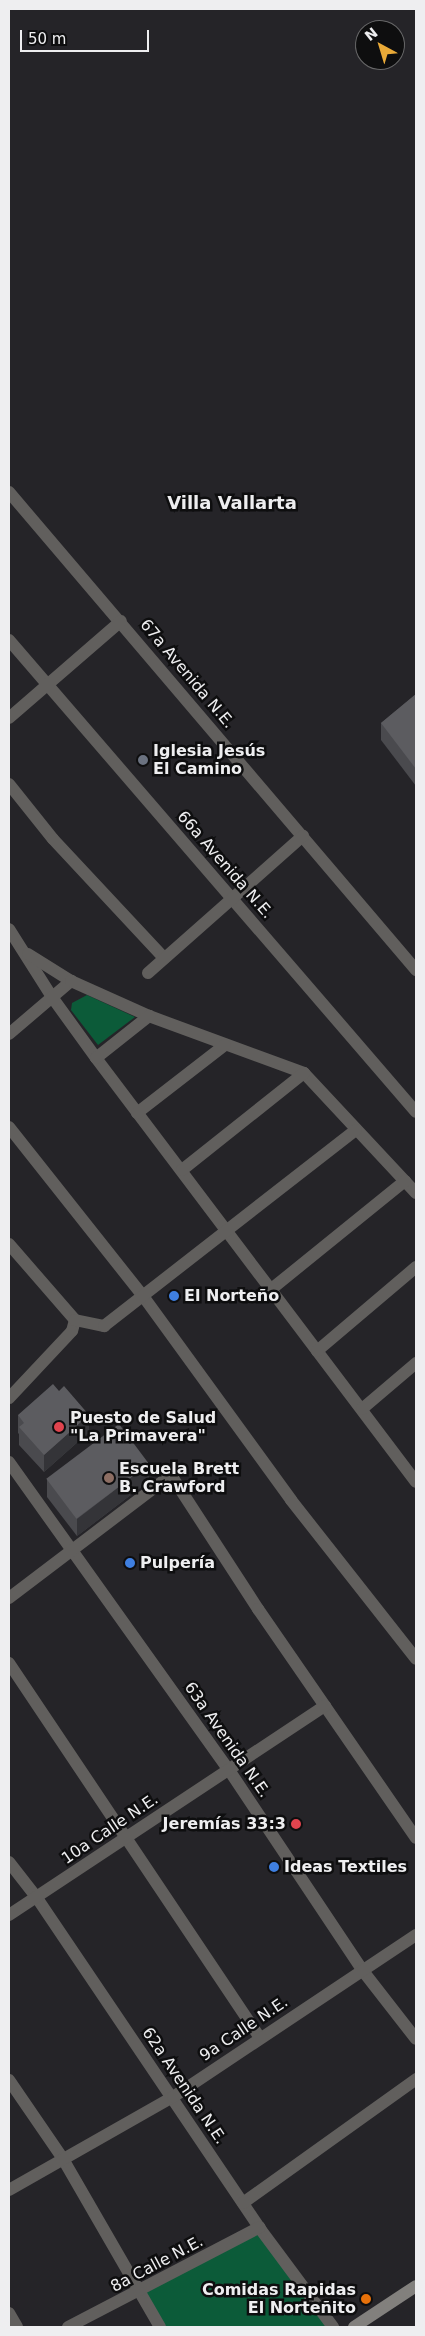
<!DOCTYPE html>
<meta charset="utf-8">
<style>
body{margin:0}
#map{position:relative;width:425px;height:2336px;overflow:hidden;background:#252428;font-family:"DejaVu Sans",sans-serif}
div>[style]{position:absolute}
.green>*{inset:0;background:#0c5b39}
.street>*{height:12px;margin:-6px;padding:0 6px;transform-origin:6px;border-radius:6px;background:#615f5d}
.secondary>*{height:12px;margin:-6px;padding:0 6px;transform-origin:6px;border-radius:6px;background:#82807d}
.wall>*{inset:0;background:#4a4a4e}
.shaded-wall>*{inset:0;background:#343438}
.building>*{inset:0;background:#5c5c60;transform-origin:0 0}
.dots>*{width:14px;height:14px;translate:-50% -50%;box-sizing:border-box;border:2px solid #0e0e0f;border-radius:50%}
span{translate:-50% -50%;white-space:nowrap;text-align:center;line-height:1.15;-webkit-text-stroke:5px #0e0e0f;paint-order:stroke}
.street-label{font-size:16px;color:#eeeef0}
.poi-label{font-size:16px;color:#eeeef0;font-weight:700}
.left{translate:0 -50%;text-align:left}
.right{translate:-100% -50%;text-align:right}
.neighbourhood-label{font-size:18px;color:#eeeef0;font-weight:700}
.frame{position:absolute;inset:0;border:10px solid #eeeef0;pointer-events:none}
.north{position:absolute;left:355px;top:20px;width:50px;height:50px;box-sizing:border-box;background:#0e0e0f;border:1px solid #686869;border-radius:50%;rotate:321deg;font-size:14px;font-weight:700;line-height:20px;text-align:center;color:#eeeef0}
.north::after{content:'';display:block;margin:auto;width:18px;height:22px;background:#eaaa38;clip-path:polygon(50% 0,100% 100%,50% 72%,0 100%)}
.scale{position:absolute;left:20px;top:30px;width:129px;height:22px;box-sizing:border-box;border:2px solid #eeeef0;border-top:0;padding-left:6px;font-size:15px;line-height:18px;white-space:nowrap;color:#eeeef0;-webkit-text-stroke:4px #0e0e0f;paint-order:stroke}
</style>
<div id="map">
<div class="green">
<i style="clip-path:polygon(87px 995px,135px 1017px,98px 1045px,71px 1010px,72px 1003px)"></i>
<i style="clip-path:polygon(261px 2230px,333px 2327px,160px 2327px,139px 2292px)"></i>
</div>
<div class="street">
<i style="left:9px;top:492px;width:628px;rotate:49.59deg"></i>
<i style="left:9px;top:640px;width:623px;rotate:49.23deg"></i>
<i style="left:9px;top:718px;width:148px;rotate:-40.9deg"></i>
<i style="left:9px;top:784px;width:70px;rotate:51.3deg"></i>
<i style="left:53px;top:839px;width:163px;rotate:47deg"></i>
<i style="left:9px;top:929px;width:80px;rotate:57.7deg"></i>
<i style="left:52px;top:997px;width:75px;rotate:54.2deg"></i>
<i style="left:96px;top:1058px;width:531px;rotate:52.96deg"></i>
<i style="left:28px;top:954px;width:51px;rotate:32.1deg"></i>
<i style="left:148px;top:973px;width:207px;rotate:-41.5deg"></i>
<i style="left:9px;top:1034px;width:82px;rotate:-40.5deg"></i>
<i style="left:71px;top:981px;width:85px;rotate:24.2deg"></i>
<i style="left:149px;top:1016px;width:165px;rotate:20.2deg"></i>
<i style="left:304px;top:1073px;width:164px;rotate:47deg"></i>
<i style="left:96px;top:1058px;width:68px;rotate:-38.4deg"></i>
<i style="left:137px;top:1113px;width:111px;rotate:-37.7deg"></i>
<i style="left:9px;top:1127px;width:216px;rotate:51.6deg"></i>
<i style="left:143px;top:1296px;width:252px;rotate:54deg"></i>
<i style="left:291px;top:1500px;width:202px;rotate:51.8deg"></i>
<i style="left:182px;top:1170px;width:156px;rotate:-38.5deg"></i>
<i style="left:9px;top:1244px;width:101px;rotate:49deg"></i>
<i style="left:75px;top:1320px;width:11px;rotate:105deg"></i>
<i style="left:72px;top:1331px;width:92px;rotate:133.2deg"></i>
<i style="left:269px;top:1291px;width:175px;rotate:-39deg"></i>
<i style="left:75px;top:1320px;width:30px;rotate:12deg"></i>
<i style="left:104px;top:1326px;width:319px;rotate:-37.9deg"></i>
<i style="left:317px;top:1351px;width:130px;rotate:-40.3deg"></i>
<i style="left:362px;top:1409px;width:71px;rotate:-40.4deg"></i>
<i style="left:9px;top:1462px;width:379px;rotate:54.5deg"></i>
<i style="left:229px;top:1770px;width:242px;rotate:56.3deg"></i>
<i style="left:363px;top:1971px;width:86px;rotate:52.1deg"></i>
<i style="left:9px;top:1598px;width:203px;rotate:-37.2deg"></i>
<i style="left:171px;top:1475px;width:160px;rotate:57deg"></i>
<i style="left:258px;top:1609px;width:278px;rotate:55.4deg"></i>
<i style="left:9px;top:1663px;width:451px;rotate:56.2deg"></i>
<i style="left:9px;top:1862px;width:46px;rotate:52.1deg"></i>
<i style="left:37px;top:1898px;width:400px;rotate:56deg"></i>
<i style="left:261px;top:2230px;width:121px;rotate:53.4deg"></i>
<i style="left:9px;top:1915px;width:379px;rotate:-33.5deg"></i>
<i style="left:9px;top:2080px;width:96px;rotate:55.6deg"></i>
<i style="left:63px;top:2159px;width:194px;rotate:60deg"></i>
<i style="left:9px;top:2190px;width:189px;rotate:-29.6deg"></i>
<i style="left:173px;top:2097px;width:292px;rotate:-33.7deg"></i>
<i style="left:243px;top:2203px;width:213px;rotate:-35.6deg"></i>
<i style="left:9px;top:2313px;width:16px;rotate:60deg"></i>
<i style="left:68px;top:2327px;width:216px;rotate:-27.5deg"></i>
</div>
<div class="secondary">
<i style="left:354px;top:2327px;width:74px;rotate:-33.5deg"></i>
</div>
<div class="wall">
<i style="clip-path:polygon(416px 694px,416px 786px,381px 740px,381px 723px)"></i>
<i style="clip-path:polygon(18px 1415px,89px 1432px,44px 1472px,19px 1445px,19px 1434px,18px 1433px)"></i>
<i style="clip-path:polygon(47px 1479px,149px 1481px,77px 1536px,47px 1497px)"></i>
</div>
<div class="shaded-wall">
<i style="clip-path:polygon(89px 1415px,89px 1432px,44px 1472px,44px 1455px)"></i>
<i style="clip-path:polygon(149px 1464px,149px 1481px,77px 1536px,77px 1519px)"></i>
</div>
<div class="building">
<i style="clip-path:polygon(416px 694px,416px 769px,381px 723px)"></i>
<i style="clip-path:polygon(53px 1384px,59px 1391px,64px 1386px,89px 1415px,44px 1455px,19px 1427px,24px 1423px,18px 1415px)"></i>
<i style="left:119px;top:1424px;width:50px;height:91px;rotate:53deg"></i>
</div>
<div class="dots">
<i style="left:143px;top:760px;background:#6b7280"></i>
<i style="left:174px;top:1296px;background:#3f7fe0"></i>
<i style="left:59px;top:1427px;background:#e0444e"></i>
<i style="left:109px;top:1478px;background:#8d6e63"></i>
<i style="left:130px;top:1563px;background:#3f7fe0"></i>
<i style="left:296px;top:1824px;background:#e0444e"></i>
<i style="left:274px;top:1867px;background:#3f7fe0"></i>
<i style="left:366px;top:2299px;background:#e8710a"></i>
</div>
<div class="street-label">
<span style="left:187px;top:674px;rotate:50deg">67a Avenida N.E.</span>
<span style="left:225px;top:865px;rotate:49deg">66a Avenida N.E.</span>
<span style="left:227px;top:1740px;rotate:55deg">63a Avenida N.E.</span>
<span style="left:110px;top:1829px;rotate:-34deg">10a Calle N.E.</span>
<span style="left:244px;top:2029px;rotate:-34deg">9a Calle N.E.</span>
<span style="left:184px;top:2086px;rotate:56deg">62a Avenida N.E.</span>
<span style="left:157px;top:2264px;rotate:-28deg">8a Calle N.E.</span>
</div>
<div class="poi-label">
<span class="left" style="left:153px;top:760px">Iglesia Jesús<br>El Camino</span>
<span class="left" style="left:184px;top:1296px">El Norteño</span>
<span class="left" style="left:70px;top:1427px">Puesto de Salud<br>"La Primavera"</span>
<span class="left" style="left:119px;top:1478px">Escuela Brett<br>B. Crawford</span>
<span class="left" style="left:140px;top:1563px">Pulpería</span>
<span class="right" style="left:286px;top:1824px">Jeremías 33:3</span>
<span class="left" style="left:284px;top:1867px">Ideas Textiles</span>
<span class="right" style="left:356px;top:2299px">Comidas Rapidas<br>El Norteñito</span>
</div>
<div class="neighbourhood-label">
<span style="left:232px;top:503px">Villa Vallarta</span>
</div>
<div class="frame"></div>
<div class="north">N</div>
<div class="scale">50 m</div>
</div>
